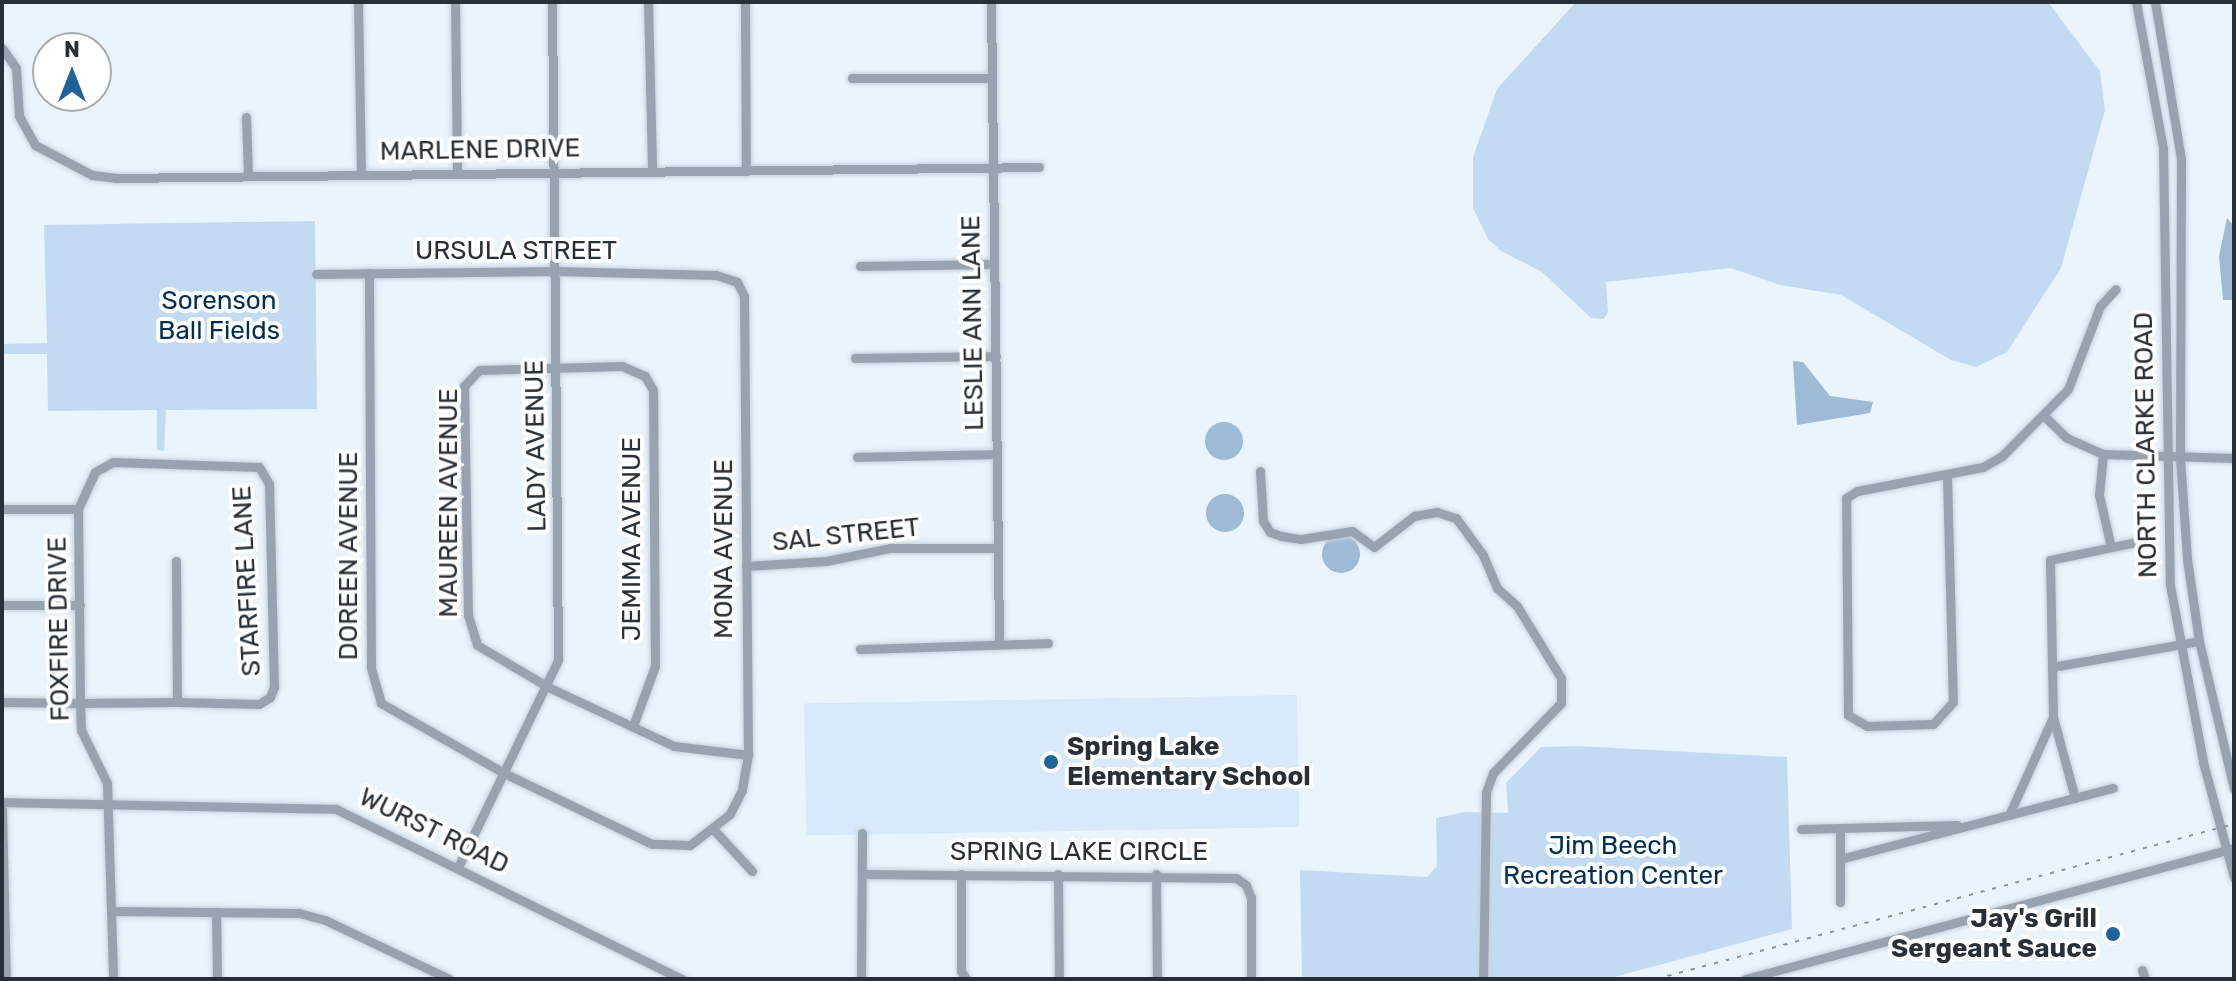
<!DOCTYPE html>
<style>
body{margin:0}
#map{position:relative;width:2236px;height:981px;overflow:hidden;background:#eaf4fd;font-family:Rubik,sans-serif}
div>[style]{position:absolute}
.built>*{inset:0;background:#d7e9fa;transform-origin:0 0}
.green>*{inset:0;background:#c3dbf2}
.water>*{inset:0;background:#9dbad6}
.round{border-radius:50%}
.roads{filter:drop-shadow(0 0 2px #c7d1da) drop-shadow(0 0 2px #c7d1da)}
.minor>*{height:9px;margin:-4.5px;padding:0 4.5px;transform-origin:4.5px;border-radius:4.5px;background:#97a4b0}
.rail>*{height:2px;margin-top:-1px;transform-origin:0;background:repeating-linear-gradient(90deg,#8b949d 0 4px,transparent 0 12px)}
.dots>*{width:22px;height:22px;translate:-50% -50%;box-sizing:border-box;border:4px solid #fff;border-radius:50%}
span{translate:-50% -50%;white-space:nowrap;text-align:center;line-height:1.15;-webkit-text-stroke:8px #fff;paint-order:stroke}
.street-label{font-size:26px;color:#273038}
.park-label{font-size:26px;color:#002f52}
.poi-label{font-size:26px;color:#273038;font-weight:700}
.left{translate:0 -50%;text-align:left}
.right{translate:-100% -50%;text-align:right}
.frame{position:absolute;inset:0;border:4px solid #273038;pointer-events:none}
.north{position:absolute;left:32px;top:32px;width:80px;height:80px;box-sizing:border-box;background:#fff;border:2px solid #a9acaf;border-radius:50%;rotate:0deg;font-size:22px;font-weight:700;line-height:32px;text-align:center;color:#273038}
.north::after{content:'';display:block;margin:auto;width:28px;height:36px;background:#216398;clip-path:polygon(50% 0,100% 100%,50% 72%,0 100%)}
</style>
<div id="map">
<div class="built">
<i style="left:1297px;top:695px;width:132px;height:493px;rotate:89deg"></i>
</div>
<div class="green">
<i style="clip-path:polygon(1576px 2px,2048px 2px,2100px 71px,2105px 110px,2061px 268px,2007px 352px,1976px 367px,1951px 360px,1841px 295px,1780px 285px,1731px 268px,1606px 282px,1608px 312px,1604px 319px,1591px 318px,1542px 272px,1501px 251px,1488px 239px,1473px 208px,1473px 157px,1497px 89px)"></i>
<i style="clip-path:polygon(315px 221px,317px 409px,166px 410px,164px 451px,157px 450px,157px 410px,48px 411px,47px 354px,2px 354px,2px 344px,47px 343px,44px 225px)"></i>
<i style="clip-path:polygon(1577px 746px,1787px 757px,1792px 929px,1607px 979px,1302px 979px,1300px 870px,1427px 877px,1437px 866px,1436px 818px,1465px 812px,1508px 813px,1506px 783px,1541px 747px)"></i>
</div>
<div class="water">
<i style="clip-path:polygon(2227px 218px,2234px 226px,2234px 300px,2223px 300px,2219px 256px)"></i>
<i style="clip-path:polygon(1793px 361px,1803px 362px,1830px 396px,1873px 402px,1870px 413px,1797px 425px)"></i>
<i class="round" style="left:1205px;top:422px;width:38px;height:38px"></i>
<i class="round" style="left:1206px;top:494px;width:38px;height:38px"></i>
<i class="round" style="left:1322px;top:535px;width:38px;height:38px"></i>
</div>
<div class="roads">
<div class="minor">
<i style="left:358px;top:2px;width:171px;rotate:89deg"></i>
<i style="left:455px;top:2px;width:169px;rotate:89.3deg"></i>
<i style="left:648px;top:2px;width:168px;rotate:88.6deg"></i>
<i style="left:745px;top:2px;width:167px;rotate:89.7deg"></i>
<i style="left:991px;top:2px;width:641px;rotate:89.28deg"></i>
<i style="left:2136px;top:2px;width:148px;rotate:79.5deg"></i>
<i style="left:2163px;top:148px;width:437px;rotate:89.1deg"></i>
<i style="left:2170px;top:585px;width:180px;rotate:79.4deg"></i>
<i style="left:2203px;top:762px;width:120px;rotate:75deg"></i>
<i style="left:2155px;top:2px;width:159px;rotate:80.6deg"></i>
<i style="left:2181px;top:159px;width:299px;rotate:90.2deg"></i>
<i style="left:2180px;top:458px;width:101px;rotate:86deg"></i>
<i style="left:2187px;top:559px;width:83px;rotate:81.7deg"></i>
<i style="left:2199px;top:641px;width:152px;rotate:76.7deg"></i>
<i style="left:2px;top:48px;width:24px;rotate:55deg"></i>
<i style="left:16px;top:68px;width:48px;rotate:86.4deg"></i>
<i style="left:19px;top:116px;width:33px;rotate:61deg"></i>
<i style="left:35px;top:145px;width:64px;rotate:27.8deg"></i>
<i style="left:92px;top:175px;width:25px;rotate:7deg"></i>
<i style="left:117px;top:178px;width:922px;rotate:-0.68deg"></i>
<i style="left:852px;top:78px;width:140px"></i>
<i style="left:246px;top:117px;width:57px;rotate:88deg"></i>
<i style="left:860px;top:266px;width:133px;rotate:-0.9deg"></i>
<i style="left:316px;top:274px;width:239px;rotate:-0.7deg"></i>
<i style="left:555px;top:271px;width:161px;rotate:1.4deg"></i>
<i style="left:716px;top:275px;width:22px;rotate:18deg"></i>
<i style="left:737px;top:282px;width:16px;rotate:63deg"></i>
<i style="left:744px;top:296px;width:459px;rotate:89.5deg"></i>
<i style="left:748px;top:755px;width:36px;rotate:100deg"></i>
<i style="left:742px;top:790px;width:27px;rotate:117deg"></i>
<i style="left:730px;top:814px;width:51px;rotate:142.2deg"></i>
<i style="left:690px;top:845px;width:38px;rotate:-178deg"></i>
<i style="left:652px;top:844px;width:164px;rotate:-154.4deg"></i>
<i style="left:504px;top:773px;width:142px;rotate:-150.4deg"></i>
<i style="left:381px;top:703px;width:37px;rotate:-106deg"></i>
<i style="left:371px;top:667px;width:394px;rotate:-90.3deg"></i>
<i style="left:855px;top:358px;width:141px;rotate:-0.8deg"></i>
<i style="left:2043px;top:415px;width:33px;rotate:44deg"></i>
<i style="left:2067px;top:438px;width:39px;rotate:24deg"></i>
<i style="left:2103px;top:454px;width:131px;rotate:1.7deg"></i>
<i style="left:2103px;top:454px;width:41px;rotate:95.6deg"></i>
<i style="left:2099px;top:495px;width:53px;rotate:77deg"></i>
<i style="left:857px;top:457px;width:140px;rotate:-1.2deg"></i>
<i style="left:1260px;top:471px;width:50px;rotate:86.6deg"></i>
<i style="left:1263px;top:521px;width:13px;rotate:58deg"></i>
<i style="left:1270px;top:532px;width:12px;rotate:20deg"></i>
<i style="left:1281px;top:536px;width:20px;rotate:9deg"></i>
<i style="left:1301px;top:539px;width:52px;rotate:-8.9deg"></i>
<i style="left:1352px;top:531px;width:27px;rotate:36deg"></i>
<i style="left:1374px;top:547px;width:51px;rotate:-37.8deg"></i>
<i style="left:1414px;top:516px;width:23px;rotate:-10deg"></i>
<i style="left:1437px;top:512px;width:20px;rotate:18deg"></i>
<i style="left:1456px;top:518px;width:46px;rotate:53.9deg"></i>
<i style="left:1483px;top:555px;width:36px;rotate:67deg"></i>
<i style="left:1497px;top:588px;width:27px;rotate:42deg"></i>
<i style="left:1517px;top:606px;width:84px;rotate:58.6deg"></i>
<i style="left:1561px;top:678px;width:25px;rotate:90deg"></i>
<i style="left:1561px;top:703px;width:98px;rotate:134.2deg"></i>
<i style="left:1493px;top:773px;width:20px;rotate:110deg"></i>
<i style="left:1486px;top:792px;width:187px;rotate:90.9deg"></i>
<i style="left:1947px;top:476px;width:226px;rotate:88.5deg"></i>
<i style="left:1953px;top:702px;width:30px;rotate:132deg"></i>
<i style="left:1933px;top:724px;width:66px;rotate:178.3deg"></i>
<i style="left:1867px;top:726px;width:22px;rotate:-150deg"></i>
<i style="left:1848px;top:715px;width:217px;rotate:-90.5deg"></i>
<i style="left:1846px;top:498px;width:13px;rotate:-32deg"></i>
<i style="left:1857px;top:491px;width:128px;rotate:-10.8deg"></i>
<i style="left:1983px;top:467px;width:22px;rotate:-30deg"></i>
<i style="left:2002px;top:456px;width:94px;rotate:-45.4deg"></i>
<i style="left:2068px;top:389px;width:89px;rotate:-68.9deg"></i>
<i style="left:2100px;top:306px;width:23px;rotate:-47deg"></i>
<i style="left:2px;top:509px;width:76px"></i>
<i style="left:176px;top:561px;width:141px;rotate:89.6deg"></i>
<i style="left:746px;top:566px;width:80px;rotate:-3.6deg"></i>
<i style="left:826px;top:561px;width:65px;rotate:-11.5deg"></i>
<i style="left:890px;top:548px;width:108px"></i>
<i style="left:2px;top:605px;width:78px"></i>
<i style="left:860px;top:649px;width:188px;rotate:-1.8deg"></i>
<i style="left:2052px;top:667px;width:149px;rotate:-10deg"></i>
<i style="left:2px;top:702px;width:78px;rotate:0.7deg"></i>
<i style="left:80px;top:703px;width:97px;rotate:-0.6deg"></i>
<i style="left:177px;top:702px;width:82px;rotate:1.4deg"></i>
<i style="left:259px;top:704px;width:13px;rotate:-32deg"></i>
<i style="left:270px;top:697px;width:11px;rotate:-68deg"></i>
<i style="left:274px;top:687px;width:203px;rotate:-91.4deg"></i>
<i style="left:269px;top:484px;width:20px;rotate:-120deg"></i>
<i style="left:259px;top:467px;width:146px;rotate:-178deg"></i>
<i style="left:113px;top:462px;width:21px;rotate:151deg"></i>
<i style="left:95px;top:472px;width:41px;rotate:114.7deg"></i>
<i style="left:78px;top:509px;width:194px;rotate:89.4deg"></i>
<i style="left:80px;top:703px;width:27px;rotate:88deg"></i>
<i style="left:81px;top:730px;width:59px;rotate:63.9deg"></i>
<i style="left:107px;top:783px;width:196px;rotate:88.2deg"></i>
<i style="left:633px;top:726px;width:64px;rotate:-69.9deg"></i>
<i style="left:655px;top:666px;width:276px;rotate:-90.4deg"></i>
<i style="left:653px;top:390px;width:16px;rotate:-120deg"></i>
<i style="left:645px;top:376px;width:25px;rotate:-157deg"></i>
<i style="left:622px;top:366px;width:143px;rotate:178.4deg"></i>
<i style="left:479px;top:370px;width:22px;rotate:133deg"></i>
<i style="left:464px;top:386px;width:229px;rotate:89deg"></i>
<i style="left:468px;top:615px;width:31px;rotate:73deg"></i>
<i style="left:477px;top:645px;width:82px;rotate:30.6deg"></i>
<i style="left:548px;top:687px;width:139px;rotate:25.1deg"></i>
<i style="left:674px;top:746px;width:75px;rotate:6.9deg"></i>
<i style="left:2075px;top:798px;width:84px;rotate:-105.2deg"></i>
<i style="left:2053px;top:717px;width:157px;rotate:-91.1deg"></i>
<i style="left:2050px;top:560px;width:88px;rotate:-11.8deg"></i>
<i style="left:2px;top:802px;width:334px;rotate:1.2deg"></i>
<i style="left:336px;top:809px;width:386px;rotate:26.2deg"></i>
<i style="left:2px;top:809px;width:170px;rotate:88.7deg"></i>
<i style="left:2009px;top:815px;width:107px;rotate:-65.8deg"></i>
<i style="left:1840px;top:828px;width:74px;rotate:90deg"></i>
<i style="left:1801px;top:829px;width:156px;rotate:-1.5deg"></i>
<i style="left:714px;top:830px;width:56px;rotate:47.2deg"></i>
<i style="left:1840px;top:859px;width:282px;rotate:-14.6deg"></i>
<i style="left:458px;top:867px;width:230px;rotate:-64.2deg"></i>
<i style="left:558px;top:660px;width:658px;rotate:-90.52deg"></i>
<i style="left:862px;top:874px;width:374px;rotate:0.6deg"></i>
<i style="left:1236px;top:878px;width:12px;rotate:35deg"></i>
<i style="left:1246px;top:885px;width:14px;rotate:69deg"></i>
<i style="left:1251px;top:898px;width:81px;rotate:90deg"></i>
<i style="left:961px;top:874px;width:97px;rotate:90deg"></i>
<i style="left:961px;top:971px;width:9px;rotate:58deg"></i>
<i style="left:1058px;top:874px;width:105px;rotate:89.5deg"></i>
<i style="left:1156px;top:874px;width:105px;rotate:89.5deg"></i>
<i style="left:111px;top:911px;width:188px;rotate:0.6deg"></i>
<i style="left:299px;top:913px;width:27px;rotate:15deg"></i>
<i style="left:325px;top:920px;width:137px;rotate:25.4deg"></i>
<i style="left:216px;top:912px;width:67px;rotate:89.1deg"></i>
<i style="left:2142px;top:970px;width:9px;rotate:72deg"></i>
<i style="left:861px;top:979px;width:146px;rotate:-89.6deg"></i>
<i style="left:1745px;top:979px;width:506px;rotate:-15deg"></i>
</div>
</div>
<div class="rail">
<i style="left:1656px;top:979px;width:598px;rotate:-15.01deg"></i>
</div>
<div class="dots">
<i style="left:1051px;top:762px;background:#216398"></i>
<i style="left:2113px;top:934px;background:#216398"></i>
</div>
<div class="street-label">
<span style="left:480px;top:150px;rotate:-1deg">MARLENE DRIVE</span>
<span style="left:516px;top:251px">URSULA STREET</span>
<span style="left:973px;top:323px;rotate:-91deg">LESLIE ANN LANE</span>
<span style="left:2146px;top:445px;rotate:-91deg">NORTH CLARKE ROAD</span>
<span style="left:536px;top:446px;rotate:-91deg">LADY AVENUE</span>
<span style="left:449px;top:503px;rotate:-90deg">MAUREEN AVENUE</span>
<span style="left:846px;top:535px;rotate:-6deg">SAL STREET</span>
<span style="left:632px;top:539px;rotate:-90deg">JEMIMA AVENUE</span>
<span style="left:724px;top:549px;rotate:-90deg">MONA AVENUE</span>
<span style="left:349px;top:556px;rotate:-90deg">DOREEN AVENUE</span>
<span style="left:247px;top:581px;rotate:-93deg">STARFIRE LANE</span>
<span style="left:59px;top:629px;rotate:-91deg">FOXFIRE DRIVE</span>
<span style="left:434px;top:831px;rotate:26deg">WURST ROAD</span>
<span style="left:1079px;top:852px">SPRING LAKE CIRCLE</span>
</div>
<div class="park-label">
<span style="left:219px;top:316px">Sorenson<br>Ball Fields</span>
<span style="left:1613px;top:861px">Jim Beech<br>Recreation Center</span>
</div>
<div class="poi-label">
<span class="left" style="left:1067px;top:762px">Spring Lake<br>Elementary School</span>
<span class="right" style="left:2097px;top:934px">Jay's Grill<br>Sergeant Sauce</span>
</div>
<div class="frame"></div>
<div class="north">N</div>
</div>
